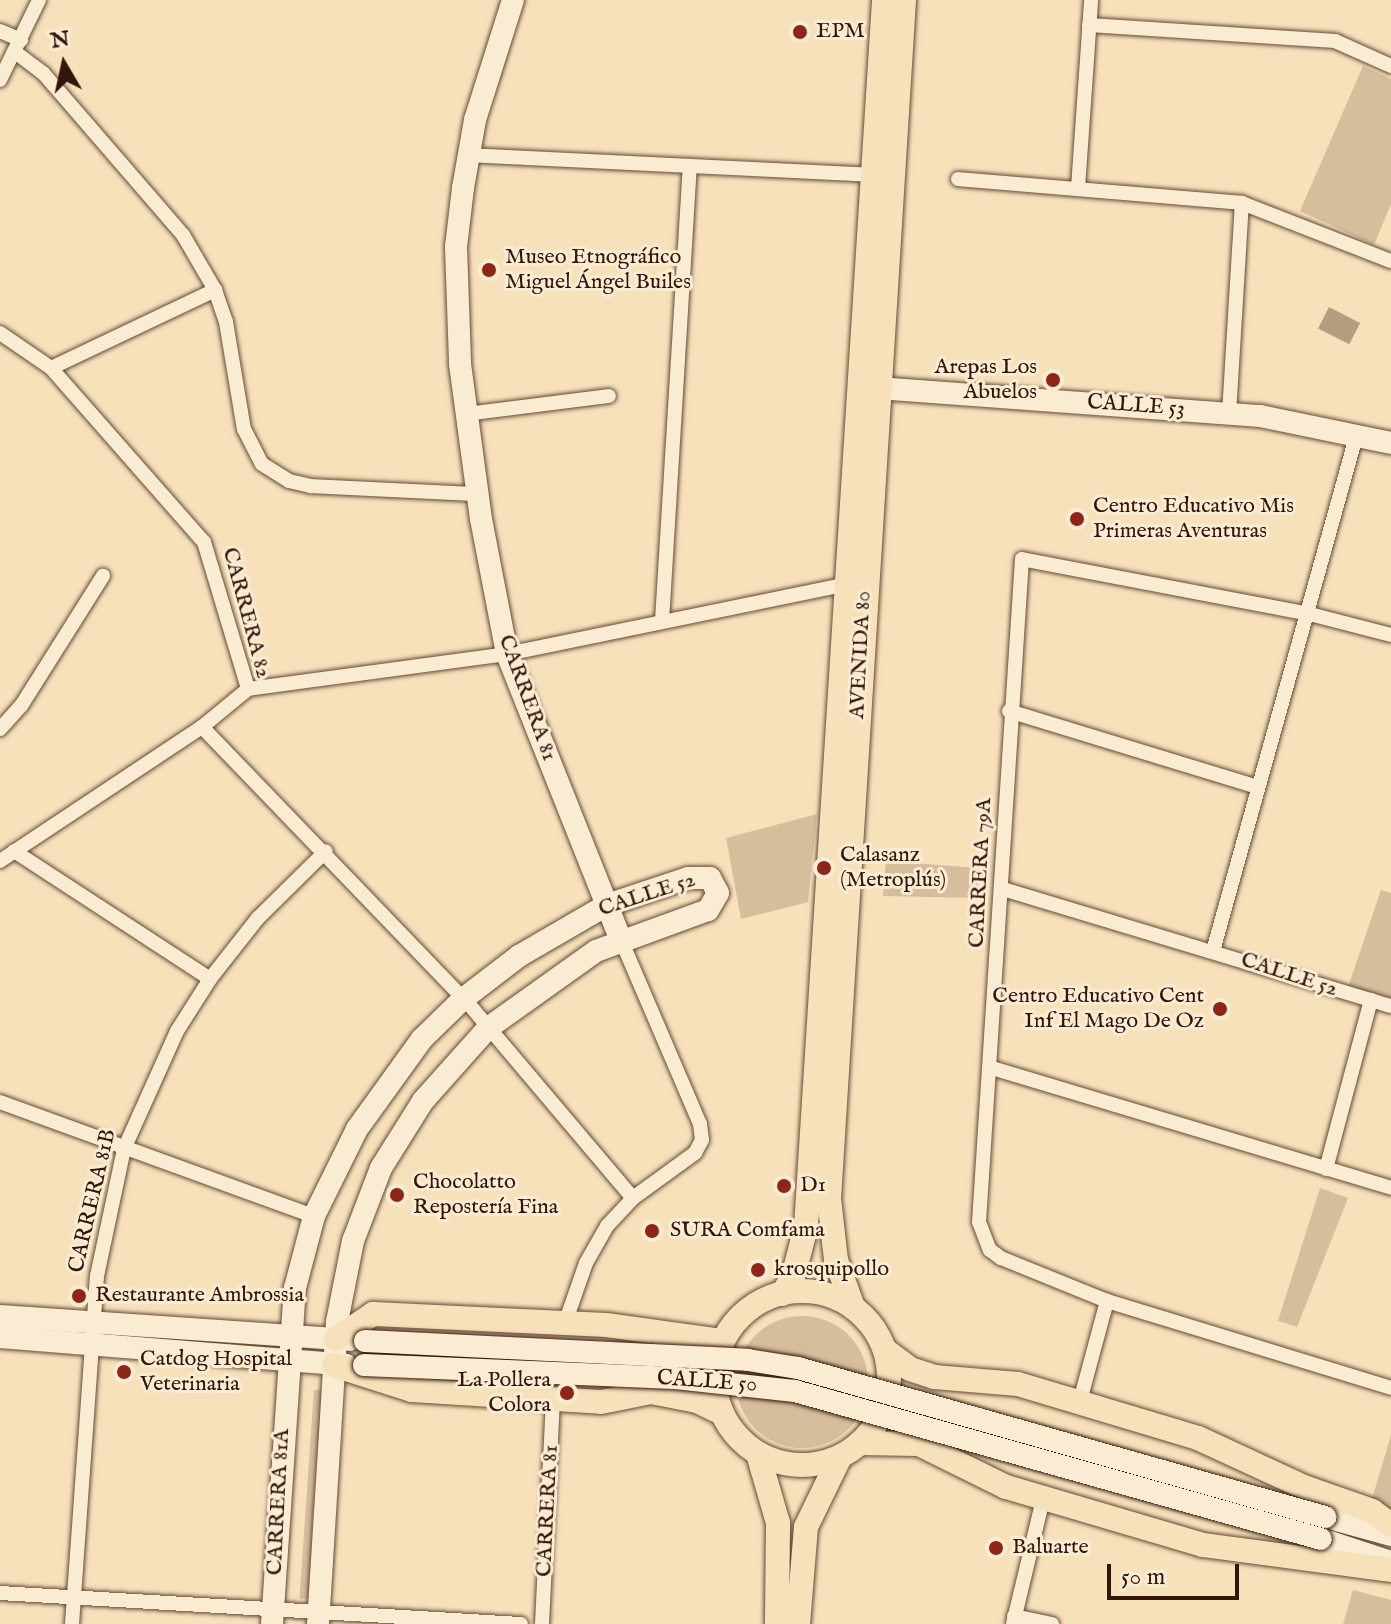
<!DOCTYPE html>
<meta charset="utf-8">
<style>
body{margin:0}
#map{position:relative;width:1391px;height:1624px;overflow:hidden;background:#f7e1bb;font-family:"IM FELL English",serif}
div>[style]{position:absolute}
.green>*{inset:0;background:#d6be9d;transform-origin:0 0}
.round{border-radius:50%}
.water>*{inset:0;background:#b49c7f;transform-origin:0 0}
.roads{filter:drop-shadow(0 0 2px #644936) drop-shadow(0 0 2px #644936)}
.street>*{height:14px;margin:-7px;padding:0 7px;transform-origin:7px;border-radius:7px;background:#faecd3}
.secondary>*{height:22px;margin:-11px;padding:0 11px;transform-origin:11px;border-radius:11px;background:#faecd3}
.primary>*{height:24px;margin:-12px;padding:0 12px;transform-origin:12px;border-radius:12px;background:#f7e1bb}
.primary>.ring{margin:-12px;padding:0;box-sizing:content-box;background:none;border:24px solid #f7e1bb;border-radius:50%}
.bridges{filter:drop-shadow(0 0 2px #33160a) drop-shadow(0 0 2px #33160a)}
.secondary-bridge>*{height:22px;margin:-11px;padding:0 11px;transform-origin:11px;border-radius:11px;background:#faecd3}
.dots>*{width:22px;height:22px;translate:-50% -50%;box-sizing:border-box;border:4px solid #faecd3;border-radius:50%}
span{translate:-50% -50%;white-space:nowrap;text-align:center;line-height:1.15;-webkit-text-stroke:6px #faecd3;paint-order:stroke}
.poi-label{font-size:22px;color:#33160a}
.left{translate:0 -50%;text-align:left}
.right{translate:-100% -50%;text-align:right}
.street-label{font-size:22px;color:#33160a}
.north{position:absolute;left:24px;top:24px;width:80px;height:80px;-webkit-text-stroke:6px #faecd3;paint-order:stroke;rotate:351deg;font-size:22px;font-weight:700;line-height:32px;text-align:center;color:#33160a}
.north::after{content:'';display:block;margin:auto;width:28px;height:36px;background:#33160a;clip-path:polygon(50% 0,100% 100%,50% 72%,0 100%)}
.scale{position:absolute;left:1107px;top:1564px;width:132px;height:36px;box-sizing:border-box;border:4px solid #33160a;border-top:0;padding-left:10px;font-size:24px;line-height:28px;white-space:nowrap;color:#33160a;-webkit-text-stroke:6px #faecd3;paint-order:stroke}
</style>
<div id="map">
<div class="green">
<i style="clip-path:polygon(1363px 66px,1391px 79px,1391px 204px,1374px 245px,1300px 211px)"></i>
<i style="clip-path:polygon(817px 814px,808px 902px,741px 919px,726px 838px)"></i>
<i style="clip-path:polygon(886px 861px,979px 868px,977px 898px,883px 896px)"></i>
<i style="clip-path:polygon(1381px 890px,1391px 893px,1391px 998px,1347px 990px)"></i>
<i style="clip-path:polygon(1320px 1188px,1348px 1198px,1297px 1327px,1278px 1321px)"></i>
<i class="round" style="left:736px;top:1316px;width:132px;height:132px"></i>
<i style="left:314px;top:1390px;width:14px;height:209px;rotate:4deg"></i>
<i style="clip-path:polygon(1391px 1435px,1391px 1537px,1363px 1529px)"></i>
<i style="clip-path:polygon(1353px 1590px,1391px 1600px,1391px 1624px,1343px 1624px)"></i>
</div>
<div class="water">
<i style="left:1329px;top:307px;width:35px;height:24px;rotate:27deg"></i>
</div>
<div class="roads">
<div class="street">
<i style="left:1089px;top:25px;width:247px;rotate:3.7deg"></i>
<i style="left:1335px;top:41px;width:61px;rotate:24.1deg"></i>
<i style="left:0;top:31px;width:23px;rotate:23deg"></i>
<i style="left:15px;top:52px;width:36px;rotate:37deg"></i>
<i style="left:44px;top:74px;width:213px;rotate:49.2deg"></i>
<i style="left:183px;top:235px;width:64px;rotate:59.8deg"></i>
<i style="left:215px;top:290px;width:34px;rotate:71deg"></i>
<i style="left:226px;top:322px;width:109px;rotate:80.5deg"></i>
<i style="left:244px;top:429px;width:39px;rotate:63deg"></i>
<i style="left:262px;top:464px;width:32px;rotate:32deg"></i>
<i style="left:289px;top:481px;width:23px;rotate:13deg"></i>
<i style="left:311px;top:486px;width:166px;rotate:2.8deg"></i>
<i style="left:0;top:80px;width:89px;rotate:-64deg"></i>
<i style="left:468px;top:155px;width:406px;rotate:2.8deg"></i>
<i style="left:958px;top:179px;width:285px;rotate:4.8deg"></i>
<i style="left:1242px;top:203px;width:160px;rotate:21.3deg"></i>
<i style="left:1078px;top:188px;width:188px;rotate:-86deg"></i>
<i style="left:0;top:333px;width:62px;rotate:34.5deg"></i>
<i style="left:51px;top:368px;width:232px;rotate:48.7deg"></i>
<i style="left:204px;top:542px;width:153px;rotate:73.3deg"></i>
<i style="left:51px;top:368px;width:182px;rotate:-25.4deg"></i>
<i style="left:466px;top:414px;width:144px;rotate:-7.2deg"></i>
<i style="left:1229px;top:414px;width:211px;rotate:-86.5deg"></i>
<i style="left:662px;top:621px;width:456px;rotate:-86.5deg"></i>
<i style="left:1391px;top:635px;width:84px;rotate:-165.5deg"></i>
<i style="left:1310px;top:614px;width:293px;rotate:-169.2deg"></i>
<i style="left:1022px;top:559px;width:664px;rotate:93.71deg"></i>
<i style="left:979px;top:1222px;width:30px;rotate:69deg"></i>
<i style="left:990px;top:1250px;width:14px;rotate:36deg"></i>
<i style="left:1001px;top:1258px;width:114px;rotate:22.1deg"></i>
<i style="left:1107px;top:1301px;width:297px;rotate:17deg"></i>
<i style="left:248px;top:689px;width:261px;rotate:-7.7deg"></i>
<i style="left:507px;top:654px;width:348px;rotate:-11.6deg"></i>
<i style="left:1009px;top:711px;width:259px;rotate:17deg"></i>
<i style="left:202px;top:727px;width:383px;rotate:46.1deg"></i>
<i style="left:468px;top:1003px;width:255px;rotate:49.8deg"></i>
<i style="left:0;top:729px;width:31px;rotate:-48deg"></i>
<i style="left:21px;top:706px;width:154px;rotate:-57.8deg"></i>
<i style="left:14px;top:851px;width:234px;rotate:33.1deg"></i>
<i style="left:0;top:861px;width:242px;rotate:-33.6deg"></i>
<i style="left:202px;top:727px;width:60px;rotate:-39.6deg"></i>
<i style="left:1003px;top:889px;width:405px;rotate:16.8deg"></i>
<i style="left:1213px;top:951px;width:538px;rotate:-74.46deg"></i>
<i style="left:992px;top:1068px;width:417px;rotate:16.7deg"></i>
<i style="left:0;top:1102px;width:334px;rotate:20deg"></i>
<i style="left:1326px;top:1169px;width:175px;rotate:-75.1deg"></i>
<i style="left:565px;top:1323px;width:64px;rotate:-70.7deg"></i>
<i style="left:586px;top:1263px;width:43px;rotate:-60.4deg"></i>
<i style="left:607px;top:1226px;width:38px;rotate:-47deg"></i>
<i style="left:633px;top:1198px;width:77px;rotate:-36deg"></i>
<i style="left:695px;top:1153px;width:15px;rotate:-62deg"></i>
<i style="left:702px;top:1140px;width:16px;rotate:-97deg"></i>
<i style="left:700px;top:1124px;width:200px;rotate:-113.2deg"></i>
<i style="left:1080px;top:1401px;width:104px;rotate:-74.9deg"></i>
<i style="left:0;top:1593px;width:522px;rotate:3.41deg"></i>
<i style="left:1014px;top:1616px;width:39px;rotate:12deg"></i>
<i style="left:72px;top:1624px;width:349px;rotate:-85.9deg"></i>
<i style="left:97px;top:1276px;width:130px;rotate:-78deg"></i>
<i style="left:124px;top:1149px;width:129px;rotate:-65.8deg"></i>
<i style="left:177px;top:1031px;width:62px;rotate:-57.6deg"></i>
<i style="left:210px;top:979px;width:78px;rotate:-51.8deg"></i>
<i style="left:258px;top:918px;width:95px;rotate:-44.6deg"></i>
<i style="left:542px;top:1624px;width:225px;rotate:-87.2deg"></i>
<i style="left:1013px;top:1624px;width:129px;rotate:-76.5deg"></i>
</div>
<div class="secondary">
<i style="left:513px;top:0;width:126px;rotate:107.6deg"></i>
<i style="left:475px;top:120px;width:69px;rotate:100deg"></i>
<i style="left:463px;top:188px;width:59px;rotate:96.8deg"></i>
<i style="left:456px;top:247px;width:117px;rotate:88deg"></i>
<i style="left:460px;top:364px;width:156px;rotate:82.3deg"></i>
<i style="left:481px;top:519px;width:137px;rotate:79.1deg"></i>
<i style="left:507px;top:654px;width:308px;rotate:68.3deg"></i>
<i style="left:878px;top:388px;width:383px;rotate:4.2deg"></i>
<i style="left:1260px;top:416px;width:134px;rotate:11.6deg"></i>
<i style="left:0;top:1316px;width:351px;rotate:3.9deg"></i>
<i style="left:0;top:1337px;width:347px;rotate:4.6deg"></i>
<i style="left:1325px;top:1517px;width:68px;rotate:15.3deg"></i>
<i style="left:1321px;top:1539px;width:74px;rotate:18.2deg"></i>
<i style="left:272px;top:1624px;width:337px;rotate:-86.1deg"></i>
<i style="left:295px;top:1288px;width:74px;rotate:-75.2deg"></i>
<i style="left:314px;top:1216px;width:97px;rotate:-63.7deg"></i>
<i style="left:357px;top:1129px;width:111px;rotate:-54.2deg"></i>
<i style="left:422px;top:1039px;width:57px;rotate:-44.3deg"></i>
<i style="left:463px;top:999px;width:71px;rotate:-37.5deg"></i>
<i style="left:519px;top:956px;width:102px;rotate:-30.1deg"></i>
<i style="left:607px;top:905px;width:85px;rotate:-18.4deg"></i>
<i style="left:688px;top:878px;width:22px"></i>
<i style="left:710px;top:878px;width:17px;rotate:62deg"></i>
<i style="left:718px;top:893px;width:20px;rotate:120deg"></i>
<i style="left:708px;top:910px;width:119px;rotate:159.9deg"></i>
<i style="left:596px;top:951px;width:133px;rotate:144.5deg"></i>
<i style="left:488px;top:1028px;width:98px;rotate:131.7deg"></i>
<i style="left:423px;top:1101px;width:79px;rotate:122.1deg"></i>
<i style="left:381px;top:1168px;width:78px;rotate:111deg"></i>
<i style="left:353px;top:1241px;width:83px;rotate:101.2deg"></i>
<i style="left:337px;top:1322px;width:303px;rotate:93.6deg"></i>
</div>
<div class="primary">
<i class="ring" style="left:715px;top:1291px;width:150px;height:150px"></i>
<i style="left:782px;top:1294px;width:20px;rotate:-57deg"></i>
<i style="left:793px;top:1277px;width:52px;rotate:-75.4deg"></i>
<i style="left:806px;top:1227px;width:1229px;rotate:-86.36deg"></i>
<i style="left:853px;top:1307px;width:50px;rotate:-109.9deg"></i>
<i style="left:836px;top:1260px;width:61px;rotate:-96.5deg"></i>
<i style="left:829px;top:1199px;width:1201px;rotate:-86.42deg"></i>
<i style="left:336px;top:1339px;width:45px;rotate:-34deg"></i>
<i style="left:373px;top:1314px;width:233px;rotate:2.7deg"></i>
<i style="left:606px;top:1325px;width:118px;rotate:7.8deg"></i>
<i style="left:885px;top:1350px;width:31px;rotate:37deg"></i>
<i style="left:910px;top:1369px;width:25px;rotate:18deg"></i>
<i style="left:934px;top:1377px;width:84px;rotate:4.8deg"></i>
<i style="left:1018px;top:1384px;width:188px;rotate:16.7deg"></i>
<i style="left:1198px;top:1438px;width:117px;rotate:24.8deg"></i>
<i style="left:1304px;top:1487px;width:72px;rotate:19.4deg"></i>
<i style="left:1372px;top:1511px;width:24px;rotate:36deg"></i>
<i style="left:334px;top:1365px;width:82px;rotate:17.8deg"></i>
<i style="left:412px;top:1390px;width:189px;rotate:3.6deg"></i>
<i style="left:601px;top:1402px;width:51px;rotate:-11.3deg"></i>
<i style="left:651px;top:1392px;width:47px;rotate:11.1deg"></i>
<i style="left:697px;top:1401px;width:28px;rotate:26deg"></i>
<i style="left:860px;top:1443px;width:59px;rotate:1deg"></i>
<i style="left:919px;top:1444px;width:97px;rotate:26.3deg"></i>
<i style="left:1006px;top:1487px;width:205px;rotate:16.4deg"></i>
<i style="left:1203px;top:1545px;width:190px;rotate:7.6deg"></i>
<i style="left:758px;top:1454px;width:72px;rotate:73.8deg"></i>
<i style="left:778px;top:1523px;width:101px;rotate:90.6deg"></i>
<i style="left:798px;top:1624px;width:97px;rotate:-85.3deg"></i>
<i style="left:806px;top:1527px;width:78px;rotate:-64.1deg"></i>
</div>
</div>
<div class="bridges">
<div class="secondary-bridge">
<i style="left:365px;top:1341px;width:383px;rotate:2.8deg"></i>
<i style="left:748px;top:1360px;width:51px;rotate:9.1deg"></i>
<i style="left:798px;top:1368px;width:548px;rotate:15.79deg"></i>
<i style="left:364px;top:1365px;width:311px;rotate:2.4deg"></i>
<i style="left:675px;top:1378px;width:121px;rotate:6.2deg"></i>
<i style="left:795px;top:1391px;width:546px;rotate:15.71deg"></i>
</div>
</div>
<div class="dots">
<i style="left:800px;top:32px;background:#8f2418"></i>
<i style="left:489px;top:270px;background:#8f2418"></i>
<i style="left:1053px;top:380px;background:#8f2418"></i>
<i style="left:1077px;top:519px;background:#8f2418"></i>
<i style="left:824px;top:868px;background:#8f2418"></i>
<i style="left:1220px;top:1009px;background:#8f2418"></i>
<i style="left:784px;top:1186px;background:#8f2418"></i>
<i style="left:397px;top:1195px;background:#8f2418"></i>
<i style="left:652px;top:1231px;background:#8f2418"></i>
<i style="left:758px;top:1270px;background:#8f2418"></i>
<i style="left:79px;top:1296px;background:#8f2418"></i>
<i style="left:124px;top:1372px;background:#8f2418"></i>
<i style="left:567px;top:1393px;background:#8f2418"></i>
<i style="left:996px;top:1548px;background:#8f2418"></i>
</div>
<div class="poi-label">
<span class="left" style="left:816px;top:32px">EPM</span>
<span class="left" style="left:505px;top:270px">Museo Etnográfico<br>Miguel Ángel Builes</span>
<span class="right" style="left:1037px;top:380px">Arepas Los<br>Abuelos</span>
<span class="left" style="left:1093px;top:519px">Centro Educativo Mis<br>Primeras Aventuras</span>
<span class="left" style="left:840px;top:868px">Calasanz<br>(Metroplús)</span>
<span class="right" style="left:1204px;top:1009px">Centro Educativo Cent<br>Inf El Mago De Oz</span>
<span class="left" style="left:413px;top:1195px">Chocolatto<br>Repostería Fina</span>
<span class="left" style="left:800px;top:1186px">D1</span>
<span class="left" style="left:670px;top:1231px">SURA Comfama</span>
<span class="left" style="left:774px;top:1270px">krosquipollo</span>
<span class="left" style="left:95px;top:1296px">Restaurante Ambrossia</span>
<span class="left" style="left:140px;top:1372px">Catdog Hospital<br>Veterinaria</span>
<span class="right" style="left:551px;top:1393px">La Pollera<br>Colora</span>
<span class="left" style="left:1012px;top:1548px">Baluarte</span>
</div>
<div class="street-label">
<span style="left:1136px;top:406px;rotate:4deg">CALLE 53</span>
<span style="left:246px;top:613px;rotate:75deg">CARRERA 82</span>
<span style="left:861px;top:655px;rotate:-87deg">AVENIDA 80</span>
<span style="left:527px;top:698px;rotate:70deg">CARRERA 81</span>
<span style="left:981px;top:873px;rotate:-87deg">CARRERA 79A</span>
<span style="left:647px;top:895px;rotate:-18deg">CALLE 52</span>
<span style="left:1289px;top:975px;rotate:18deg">CALLE 52</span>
<span style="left:93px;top:1201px;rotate:-77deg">CARRERA 81B</span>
<span style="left:707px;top:1382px;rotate:4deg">CALLE 50</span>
<span style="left:279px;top:1502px;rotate:-87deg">CARRERA 81A</span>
<span style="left:548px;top:1511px;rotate:-87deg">CARRERA 81</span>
</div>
<div class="north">N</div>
<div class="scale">50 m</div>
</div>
